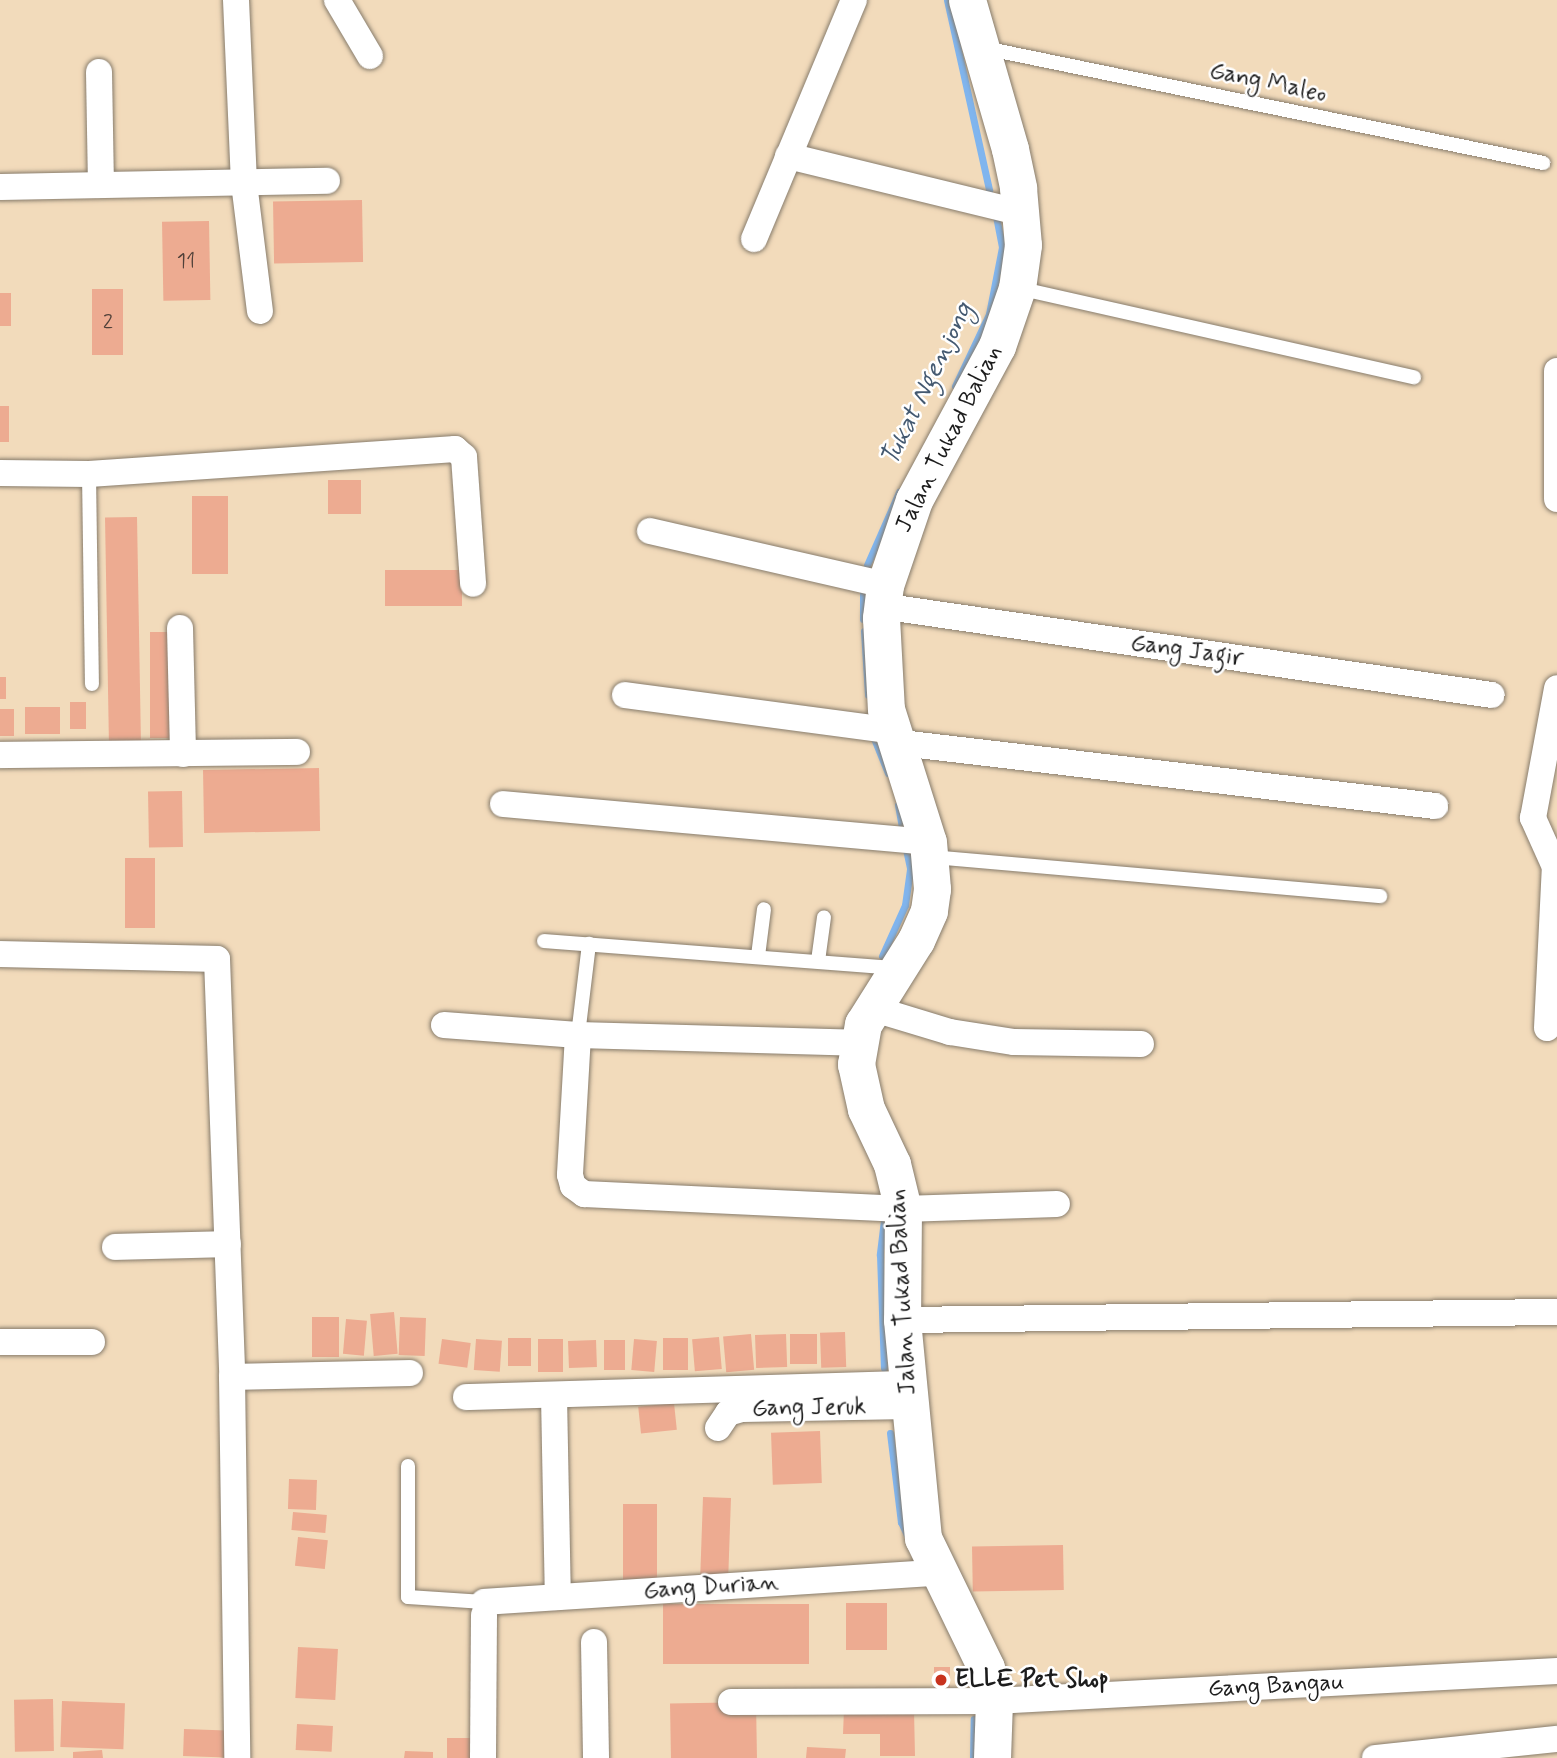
<!DOCTYPE html>
<style>
body{margin:0}
#map{position:relative;width:1557px;height:1758px;overflow:hidden;background:#f2dbbb;font-family:Mynerve,sans-serif}
div>[style]{position:absolute}
.stream>*{height:7px;margin:-3.5px;padding:0 3.5px;transform-origin:3.5px;border-radius:3.5px;background:#80b5ee}
.building>*{inset:0;background:#edab91;transform-origin:0 0}
.roads{filter:drop-shadow(0 0 2px #877c6c) drop-shadow(0 0 2px #877c6c)}
.lane>*{height:14px;margin:-7px;padding:0 7px;transform-origin:7px;border-radius:7px;background:#fff}
.street>*{height:26px;margin:-13px;padding:0 13px;transform-origin:13px;border-radius:13px;background:#fff}
.secondary>*{height:37px;margin:-18.5px;padding:0 18.5px;transform-origin:18.5px;border-radius:18.5px;background:#fff}
.dots>*{width:19px;height:19px;translate:-50% -50%;box-sizing:border-box;border:4px solid #fff;border-radius:50%}
span{translate:-50% -50%;white-space:nowrap;text-align:center;line-height:1.15;-webkit-text-stroke:5px #fff;paint-order:stroke}
.number-label{font-size:21px;color:#504039}
.number-label span{-webkit-text-stroke-width:0}
.street-label{font-size:24px;color:#1c1c1c}
.poi-label{font-size:24px;color:#1c1c1c;font-weight:700}
.left{translate:0 -50%;text-align:left}
.water-label{font-size:26px;color:#445970;font-style:italic}
</style>
<div id="map">
<div class="stream">
<i style="left:947px;top:0;width:195px;rotate:77.5deg"></i>
<i style="left:955px;top:386px;width:80px;rotate:-64.7deg"></i>
<i style="left:989px;top:314px;width:68px;rotate:-79deg"></i>
<i style="left:1002px;top:247px;width:31px;rotate:-101deg"></i>
<i style="left:867px;top:565px;width:80px;rotate:-66.3deg"></i>
<i style="left:863px;top:591px;width:28px;rotate:90deg"></i>
<i style="left:864px;top:631px;width:64px;rotate:86.4deg"></i>
<i style="left:873px;top:736px;width:40px;rotate:68deg"></i>
<i style="left:898px;top:805px;width:27px;rotate:80deg"></i>
<i style="left:882px;top:956px;width:56px;rotate:-65.7deg"></i>
<i style="left:905px;top:905px;width:37px;rotate:-82deg"></i>
<i style="left:910px;top:868px;width:19px;rotate:-102deg"></i>
<i style="left:884px;top:1220px;width:35px;rotate:97deg"></i>
<i style="left:880px;top:1255px;width:113px;rotate:88deg"></i>
<i style="left:890px;top:1433px;width:90px;rotate:83deg"></i>
<i style="left:901px;top:1522px;width:14px;rotate:65deg"></i>
<i style="left:973px;top:1758px;width:39px;rotate:-89deg"></i>
</div>
<div class="building">
<i style="left:362px;top:200px;width:62px;height:89px;rotate:89deg"></i>
<i style="left:209px;top:221px;width:79px;height:47px;rotate:89deg"></i>
<i style="left:92px;top:289px;width:31px;height:66px"></i>
<i style="left:0;top:293px;width:11px;height:33px"></i>
<i style="left:0;top:406px;width:9px;height:36px"></i>
<i style="left:328px;top:480px;width:33px;height:34px"></i>
<i style="left:192px;top:496px;width:36px;height:78px"></i>
<i style="left:137px;top:517px;width:224px;height:32px;rotate:89deg"></i>
<i style="left:462px;top:570px;width:36px;height:77px;rotate:90deg"></i>
<i style="left:150px;top:632px;width:27px;height:106px"></i>
<i style="left:0;top:677px;width:6px;height:22px"></i>
<i style="left:86px;top:702px;width:27px;height:16px;rotate:90deg"></i>
<i style="left:60px;top:707px;width:27px;height:35px;rotate:90deg"></i>
<i style="left:0;top:709px;width:14px;height:27px"></i>
<i style="left:319px;top:768px;width:63px;height:116px;rotate:89deg"></i>
<i style="left:182px;top:791px;width:56px;height:34px;rotate:89deg"></i>
<i style="left:125px;top:858px;width:30px;height:70px"></i>
<i style="left:394px;top:1312px;width:42px;height:24px;rotate:85deg"></i>
<i style="left:312px;top:1317px;width:27px;height:40px"></i>
<i style="left:400px;top:1317px;width:26px;height:38px;rotate:2deg"></i>
<i style="left:346px;top:1319px;width:21px;height:35px;rotate:5deg"></i>
<i style="left:845px;top:1332px;width:35px;height:25px;rotate:88deg"></i>
<i style="left:751px;top:1334px;width:36px;height:28px;rotate:85deg"></i>
<i style="left:786px;top:1334px;width:33px;height:31px;rotate:88deg"></i>
<i style="left:790px;top:1334px;width:27px;height:30px"></i>
<i style="left:719px;top:1337px;width:32px;height:27px;rotate:85deg"></i>
<i style="left:508px;top:1338px;width:23px;height:28px"></i>
<i style="left:663px;top:1338px;width:25px;height:32px"></i>
<i style="left:442px;top:1339px;width:29px;height:25px;rotate:8deg"></i>
<i style="left:476px;top:1339px;width:26px;height:31px;rotate:4deg"></i>
<i style="left:538px;top:1339px;width:25px;height:33px"></i>
<i style="left:634px;top:1339px;width:23px;height:31px;rotate:5deg"></i>
<i style="left:596px;top:1340px;width:27px;height:28px;rotate:88deg"></i>
<i style="left:604px;top:1340px;width:21px;height:30px"></i>
<i style="left:674px;top:1403px;width:27px;height:36px;rotate:84deg"></i>
<i style="left:820px;top:1431px;width:52px;height:49px;rotate:88deg"></i>
<i style="left:289px;top:1479px;width:28px;height:30px;rotate:2deg"></i>
<i style="left:703px;top:1497px;width:28px;height:81px;rotate:2deg"></i>
<i style="left:623px;top:1504px;width:34px;height:77px"></i>
<i style="left:293px;top:1512px;width:34px;height:18px;rotate:5deg"></i>
<i style="left:298px;top:1537px;width:30px;height:29px;rotate:6deg"></i>
<i style="left:1063px;top:1545px;width:45px;height:91px;rotate:89deg"></i>
<i style="left:887px;top:1603px;width:47px;height:41px;rotate:90deg"></i>
<i style="left:663px;top:1604px;width:146px;height:60px"></i>
<i style="left:298px;top:1647px;width:40px;height:51px;rotate:3deg"></i>
<i style="left:934px;top:1667px;width:16px;height:26px"></i>
<i style="left:53px;top:1699px;width:52px;height:39px;rotate:89deg"></i>
<i style="left:62px;top:1701px;width:63px;height:46px;rotate:2deg"></i>
<i style="left:756px;top:1702px;width:56px;height:86px;rotate:89deg"></i>
<i style="clip-path:polygon(844px 1709px,914px 1710px,915px 1756px,880px 1756px,880px 1734px,843px 1734px)"></i>
<i style="left:297px;top:1724px;width:36px;height:26px;rotate:3deg"></i>
<i style="left:184px;top:1729px;width:49px;height:27px;rotate:2deg"></i>
<i style="left:447px;top:1738px;width:32px;height:20px"></i>
<i style="clip-path:polygon(807px 1747px,846px 1749px,845px 1758px,806px 1758px)"></i>
<i style="clip-path:polygon(102px 1750px,103px 1758px,73px 1758px,73px 1752px)"></i>
<i style="clip-path:polygon(405px 1751px,433px 1752px,433px 1758px,404px 1758px)"></i>
</div>
<div class="roads">
<div class="lane">
<i style="left:984px;top:48px;width:571px;rotate:11.62deg"></i>
<i style="left:1018px;top:288px;width:406px;rotate:12.7deg"></i>
<i style="left:89px;top:474px;width:210px;rotate:89.2deg"></i>
<i style="left:932px;top:857px;width:450px;rotate:5deg"></i>
<i style="left:544px;top:941px;width:353px;rotate:4.4deg"></i>
<i style="left:758px;top:956px;width:47px;rotate:-82.7deg"></i>
<i style="left:818px;top:961px;width:44px;rotate:-82.2deg"></i>
<i style="left:578px;top:1035px;width:92px;rotate:-83.1deg"></i>
<i style="left:408px;top:1466px;width:131px;rotate:90deg"></i>
<i style="left:408px;top:1597px;width:76px;rotate:3.8deg"></i>
</div>
<div class="street">
<i style="left:236px;top:0;width:183px;rotate:87.5deg"></i>
<i style="left:244px;top:183px;width:129px;rotate:82.9deg"></i>
<i style="left:337px;top:0;width:65px;rotate:59.5deg"></i>
<i style="left:99px;top:72px;width:113px;rotate:89deg"></i>
<i style="left:788px;top:156px;width:240px;rotate:13.7deg"></i>
<i style="left:0;top:187px;width:327px;rotate:-1.1deg"></i>
<i style="left:754px;top:239px;width:259px;rotate:-67.3deg"></i>
<i style="left:1557px;top:371px;width:128px;rotate:90deg"></i>
<i style="left:0;top:473px;width:89px;rotate:0.6deg"></i>
<i style="left:89px;top:474px;width:367px;rotate:-3.9deg"></i>
<i style="left:455px;top:449px;width:12px;rotate:42deg"></i>
<i style="left:464px;top:457px;width:127px;rotate:85.9deg"></i>
<i style="left:650px;top:531px;width:241px;rotate:12.9deg"></i>
<i style="left:881px;top:606px;width:617px;rotate:8.29deg"></i>
<i style="left:180px;top:628px;width:126px;rotate:88.6deg"></i>
<i style="left:625px;top:695px;width:266px;rotate:7.6deg"></i>
<i style="left:893px;top:742px;width:546px;rotate:6.73deg"></i>
<i style="left:0;top:755px;width:297px;rotate:-0.6deg"></i>
<i style="left:503px;top:804px;width:427px;rotate:5.1deg"></i>
<i style="left:0;top:954px;width:217px;rotate:1.3deg"></i>
<i style="left:217px;top:959px;width:418px;rotate:87.9deg"></i>
<i style="left:232px;top:1377px;width:381px;rotate:89.2deg"></i>
<i style="left:871px;top:1008px;width:83px;rotate:16.9deg"></i>
<i style="left:950px;top:1032px;width:65px;rotate:8.9deg"></i>
<i style="left:1014px;top:1042px;width:127px;rotate:0.9deg"></i>
<i style="left:444px;top:1025px;width:134px;rotate:4.3deg"></i>
<i style="left:578px;top:1035px;width:278px;rotate:1.6deg"></i>
<i style="left:1547px;top:1028px;width:161px;rotate:-87.2deg"></i>
<i style="left:1555px;top:867px;width:54px;rotate:-114.2deg"></i>
<i style="left:1533px;top:818px;width:132px;rotate:-79.5deg"></i>
<i style="left:578px;top:1035px;width:140px;rotate:93.3deg"></i>
<i style="left:570px;top:1175px;width:11px;rotate:75deg"></i>
<i style="left:573px;top:1186px;width:14px;rotate:36deg"></i>
<i style="left:584px;top:1194px;width:319px;rotate:2.7deg"></i>
<i style="left:903px;top:1209px;width:154px;rotate:-1.9deg"></i>
<i style="left:115px;top:1247px;width:113px;rotate:-1.5deg"></i>
<i style="left:902px;top:1320px;width:655px;rotate:-0.7deg"></i>
<i style="left:0;top:1342px;width:92px"></i>
<i style="left:232px;top:1377px;width:178px;rotate:-1.3deg"></i>
<i style="left:554px;top:1396px;width:201px;rotate:88.9deg"></i>
<i style="left:466px;top:1397px;width:440px;rotate:-1.7deg"></i>
<i style="left:718px;top:1428px;width:18px;rotate:-56deg"></i>
<i style="left:728px;top:1413px;width:15px;rotate:-16deg"></i>
<i style="left:742px;top:1409px;width:167px;rotate:-1deg"></i>
<i style="left:484px;top:1602px;width:455px;rotate:-3.7deg"></i>
<i style="left:594px;top:1642px;width:116px;rotate:89deg"></i>
<i style="left:731px;top:1702px;width:263px;rotate:-0.2deg"></i>
<i style="left:994px;top:1701px;width:564px;rotate:-3.05deg"></i>
<i style="left:483px;top:1758px;width:143px;rotate:-89.6deg"></i>
<i style="left:1375px;top:1758px;width:183px;rotate:-6deg"></i>
</div>
<div class="secondary">
<i style="left:967px;top:0;width:155px;rotate:73.9deg"></i>
<i style="left:1010px;top:149px;width:40px;rotate:78deg"></i>
<i style="left:1018px;top:188px;width:57px;rotate:85deg"></i>
<i style="left:1023px;top:245px;width:43px;rotate:97.9deg"></i>
<i style="left:1017px;top:288px;width:61px;rotate:109deg"></i>
<i style="left:997px;top:346px;width:175px;rotate:118.3deg"></i>
<i style="left:914px;top:500px;width:90px;rotate:108.8deg"></i>
<i style="left:885px;top:585px;width:33px;rotate:97deg"></i>
<i style="left:881px;top:618px;width:91px;rotate:86.9deg"></i>
<i style="left:886px;top:709px;width:139px;rotate:72.5deg"></i>
<i style="left:928px;top:842px;width:47px;rotate:85.1deg"></i>
<i style="left:932px;top:889px;width:22px;rotate:98deg"></i>
<i style="left:929px;top:911px;width:32px;rotate:114deg"></i>
<i style="left:916px;top:940px;width:99px;rotate:122.2deg"></i>
<i style="left:863px;top:1024px;width:41px;rotate:99.9deg"></i>
<i style="left:856px;top:1064px;width:46px;rotate:77.5deg"></i>
<i style="left:866px;top:1109px;width:61px;rotate:64.7deg"></i>
<i style="left:892px;top:1164px;width:46px;rotate:76.3deg"></i>
<i style="left:903px;top:1209px;width:111px;rotate:90.5deg"></i>
<i style="left:902px;top:1320px;width:219px;rotate:84.5deg"></i>
<i style="left:923px;top:1538px;width:144px;rotate:64.1deg"></i>
<i style="left:986px;top:1668px;width:34px;rotate:76deg"></i>
<i style="left:994px;top:1701px;width:57px;rotate:92deg"></i>
</div>
</div>
<div class="dots">
<i style="left:941px;top:1680px;background:#c8321e"></i>
</div>
<div class="number-label">
<span style="left:186px;top:261px">11</span>
<span style="left:108px;top:322px">2</span>
</div>
<div class="street-label">
<span style="left:1268px;top:83px;rotate:12deg">Gang Maleo</span>
<span style="left:949px;top:439px;rotate:-63deg">Jalan Tukad Balian</span>
<span style="left:1187px;top:651px;rotate:8deg">Gang Jagir</span>
<span style="left:903px;top:1292px;rotate:-93deg">Jalan Tukad Balian</span>
<span style="left:809px;top:1408px;rotate:-1deg">Gang Jeruk</span>
<span style="left:711px;top:1587px;rotate:-4deg">Gang Durian</span>
<span style="left:1276px;top:1686px;rotate:-3deg">Gang Bangau</span>
</div>
<div class="poi-label">
<span class="left" style="left:955px;top:1680px">ELLE Pet Shop</span>
</div>
<div class="water-label">
<span style="left:928px;top:385px;rotate:-64deg">Tukat Ngenjong</span>
</div>
</div>
